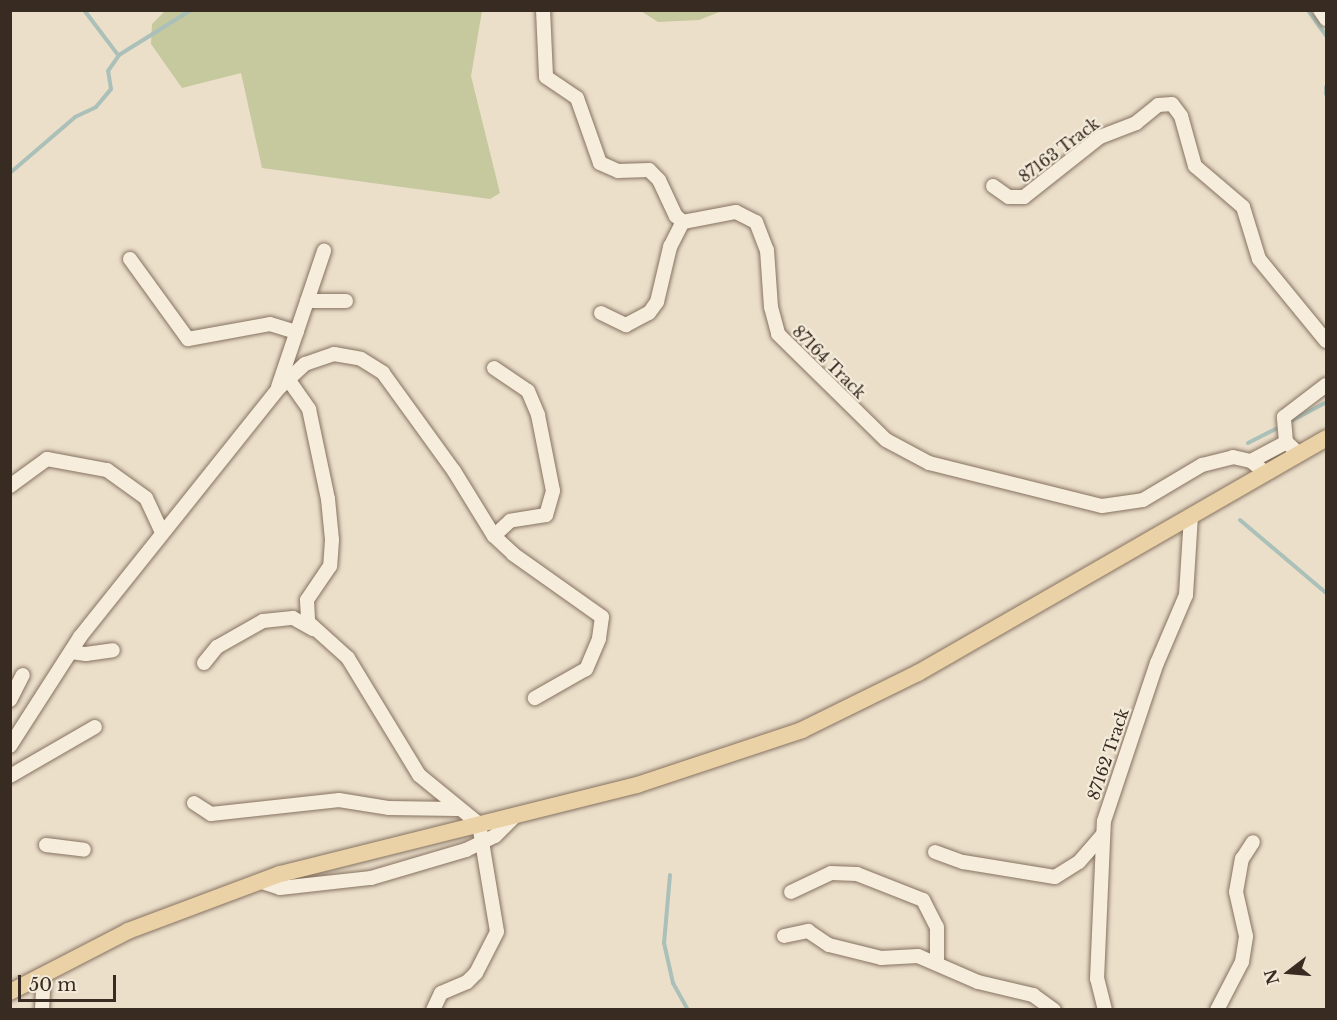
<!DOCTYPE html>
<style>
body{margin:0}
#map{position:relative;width:1337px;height:1020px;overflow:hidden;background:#ebdfca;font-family:"Libre Baskerville",serif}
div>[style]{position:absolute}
.green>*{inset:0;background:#c6c89e}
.stream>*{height:4px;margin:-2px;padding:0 2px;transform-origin:2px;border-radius:2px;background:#aac0b8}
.roads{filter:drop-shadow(0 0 2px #867260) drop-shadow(0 0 2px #867260)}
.minor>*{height:14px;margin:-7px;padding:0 7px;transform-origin:7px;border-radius:7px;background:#f6eddc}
.major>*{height:16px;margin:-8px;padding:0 8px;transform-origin:8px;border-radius:8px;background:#ead1a6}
span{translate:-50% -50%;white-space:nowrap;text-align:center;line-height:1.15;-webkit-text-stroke:4.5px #f3ead9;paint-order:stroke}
.street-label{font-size:16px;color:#382b22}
.frame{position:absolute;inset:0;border:12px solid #382b22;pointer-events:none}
.north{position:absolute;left:1259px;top:942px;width:60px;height:60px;-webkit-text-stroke:4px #f3ead9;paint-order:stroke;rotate:254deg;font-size:16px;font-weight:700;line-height:24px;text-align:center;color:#382b22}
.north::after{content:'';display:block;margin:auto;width:21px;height:27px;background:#382b22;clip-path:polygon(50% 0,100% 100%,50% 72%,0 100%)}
.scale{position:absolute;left:18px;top:975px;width:98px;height:27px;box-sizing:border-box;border:3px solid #382b22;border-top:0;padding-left:8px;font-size:18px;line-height:21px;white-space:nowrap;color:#382b22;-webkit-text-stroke:4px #f3ead9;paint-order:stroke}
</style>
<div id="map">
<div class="green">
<i style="clip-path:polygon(165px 11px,482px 11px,471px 76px,500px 193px,490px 199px,262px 168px,241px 73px,182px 88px,151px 44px,152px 24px)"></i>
<i style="clip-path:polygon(641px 11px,722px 11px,699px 20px,658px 22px)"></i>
</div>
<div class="stream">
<i style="left:84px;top:10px;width:56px;rotate:52.9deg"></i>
<i style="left:1308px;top:10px;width:32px;rotate:55deg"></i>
<i style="left:1326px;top:87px;width:7px;rotate:90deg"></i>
<i style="left:10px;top:173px;width:86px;rotate:-40.7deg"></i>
<i style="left:75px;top:117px;width:23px;rotate:-25deg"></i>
<i style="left:96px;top:107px;width:23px;rotate:-50deg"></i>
<i style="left:111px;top:89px;width:18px;rotate:-99deg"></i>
<i style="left:108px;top:71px;width:19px;rotate:-55deg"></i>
<i style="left:119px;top:55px;width:85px;rotate:-32deg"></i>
<i style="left:1291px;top:421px;width:40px;rotate:-28deg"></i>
<i style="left:1248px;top:443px;width:31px;rotate:-27deg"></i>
<i style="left:1240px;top:520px;width:113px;rotate:40.3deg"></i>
<i style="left:670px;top:875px;width:68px;rotate:95deg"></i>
<i style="left:664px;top:943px;width:41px;rotate:77.3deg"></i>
<i style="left:673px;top:983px;width:31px;rotate:61deg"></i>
</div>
<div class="roads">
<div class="minor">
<i style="left:543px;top:10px;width:67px;rotate:87.4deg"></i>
<i style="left:546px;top:77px;width:37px;rotate:34deg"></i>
<i style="left:577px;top:98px;width:69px;rotate:70.5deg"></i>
<i style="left:600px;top:163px;width:20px;rotate:24deg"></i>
<i style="left:618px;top:171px;width:31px;rotate:-2deg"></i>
<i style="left:649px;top:170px;width:14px;rotate:45deg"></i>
<i style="left:659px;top:180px;width:40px;rotate:65deg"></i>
<i style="left:676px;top:216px;width:9px;rotate:41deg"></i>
<i style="left:683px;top:222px;width:54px;rotate:-10.7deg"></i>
<i style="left:736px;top:212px;width:22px;rotate:27deg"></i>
<i style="left:756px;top:222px;width:30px;rotate:69deg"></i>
<i style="left:767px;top:250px;width:57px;rotate:86deg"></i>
<i style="left:771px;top:307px;width:28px;rotate:75deg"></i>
<i style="left:778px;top:334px;width:151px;rotate:44.5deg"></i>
<i style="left:886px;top:440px;width:49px;rotate:28.1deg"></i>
<i style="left:929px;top:463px;width:178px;rotate:14deg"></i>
<i style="left:1102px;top:506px;width:41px;rotate:-8.3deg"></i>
<i style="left:1143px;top:500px;width:69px;rotate:-30.7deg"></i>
<i style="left:1202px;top:465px;width:32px;rotate:-14deg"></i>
<i style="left:1233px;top:457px;width:18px;rotate:13deg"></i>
<i style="left:1251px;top:461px;width:19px;rotate:39deg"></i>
<i style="left:1320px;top:10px;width:11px;rotate:56deg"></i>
<i style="left:993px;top:186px;width:19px;rotate:35deg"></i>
<i style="left:1009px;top:197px;width:15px"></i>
<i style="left:1024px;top:197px;width:97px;rotate:-38.3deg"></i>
<i style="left:1100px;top:137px;width:39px;rotate:-21deg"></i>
<i style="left:1136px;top:123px;width:28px;rotate:-39deg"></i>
<i style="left:1158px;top:105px;width:14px;rotate:-4deg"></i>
<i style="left:1172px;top:104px;width:15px;rotate:53deg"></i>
<i style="left:1181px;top:116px;width:52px;rotate:74.4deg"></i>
<i style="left:1195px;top:166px;width:63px;rotate:40.5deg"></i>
<i style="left:1243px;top:207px;width:54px;rotate:72.9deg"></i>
<i style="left:1259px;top:259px;width:106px;rotate:50.7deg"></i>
<i style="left:130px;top:259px;width:99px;rotate:54.1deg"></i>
<i style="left:188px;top:339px;width:83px;rotate:-10.4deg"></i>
<i style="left:270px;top:324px;width:28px;rotate:17deg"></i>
<i style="left:307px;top:301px;width:39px"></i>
<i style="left:601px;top:313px;width:28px;rotate:26deg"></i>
<i style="left:626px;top:325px;width:26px;rotate:-28deg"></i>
<i style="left:649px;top:313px;width:14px;rotate:-54deg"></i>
<i style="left:657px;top:302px;width:57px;rotate:-76.7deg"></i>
<i style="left:670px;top:247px;width:28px;rotate:-63deg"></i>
<i style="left:494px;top:368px;width:41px;rotate:34.1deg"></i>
<i style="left:528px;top:391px;width:26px;rotate:67deg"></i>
<i style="left:538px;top:415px;width:77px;rotate:78.8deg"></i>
<i style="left:553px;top:491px;width:25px;rotate:106deg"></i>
<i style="left:546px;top:515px;width:36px;rotate:171deg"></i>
<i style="left:510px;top:521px;width:22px;rotate:137deg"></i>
<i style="left:288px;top:379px;width:37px;rotate:55deg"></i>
<i style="left:309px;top:409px;width:92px;rotate:78.1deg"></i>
<i style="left:328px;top:499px;width:41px;rotate:84.4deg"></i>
<i style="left:332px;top:540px;width:26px;rotate:94deg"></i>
<i style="left:330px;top:566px;width:41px;rotate:124.1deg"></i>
<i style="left:307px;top:600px;width:22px;rotate:87deg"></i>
<i style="left:308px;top:622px;width:54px;rotate:42deg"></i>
<i style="left:348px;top:658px;width:137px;rotate:58.7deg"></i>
<i style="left:419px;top:775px;width:77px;rotate:39.2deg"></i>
<i style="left:479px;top:824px;width:109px;rotate:80.5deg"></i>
<i style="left:497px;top:932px;width:46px;rotate:117.1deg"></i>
<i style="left:476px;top:973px;width:13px;rotate:135deg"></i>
<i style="left:467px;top:982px;width:28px;rotate:157deg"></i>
<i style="left:441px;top:993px;width:19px;rotate:115deg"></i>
<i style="left:278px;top:387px;width:144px;rotate:-71.3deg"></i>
<i style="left:1299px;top:454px;width:18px;rotate:-137deg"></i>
<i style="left:1286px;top:442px;width:25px;rotate:-95deg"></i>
<i style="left:1284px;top:417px;width:53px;rotate:-37.3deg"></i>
<i style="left:1251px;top:461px;width:40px;rotate:-28deg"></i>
<i style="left:10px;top:486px;width:46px;rotate:-36.1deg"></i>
<i style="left:47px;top:459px;width:61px;rotate:10.4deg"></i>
<i style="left:107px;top:470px;width:48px;rotate:35.7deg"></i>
<i style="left:146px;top:498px;width:38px;rotate:65deg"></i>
<i style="left:71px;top:652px;width:15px;rotate:8deg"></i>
<i style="left:86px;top:654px;width:27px;rotate:-8deg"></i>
<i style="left:204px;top:663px;width:21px;rotate:-51deg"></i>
<i style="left:217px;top:647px;width:53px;rotate:-29.5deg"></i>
<i style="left:263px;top:621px;width:30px;rotate:-6deg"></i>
<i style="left:293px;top:618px;width:23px;rotate:29deg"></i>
<i style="left:10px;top:700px;width:28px;rotate:-63deg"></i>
<i style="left:10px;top:746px;width:130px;rotate:-57.3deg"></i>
<i style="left:80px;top:637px;width:317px;rotate:-51.4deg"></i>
<i style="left:278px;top:389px;width:37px;rotate:-43deg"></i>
<i style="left:305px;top:364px;width:31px;rotate:-19deg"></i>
<i style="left:334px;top:354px;width:27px;rotate:10deg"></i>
<i style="left:361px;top:359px;width:26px;rotate:32deg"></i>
<i style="left:383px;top:373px;width:121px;rotate:54.1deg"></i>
<i style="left:454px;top:471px;width:76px;rotate:58.4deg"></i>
<i style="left:494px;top:536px;width:26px;rotate:43deg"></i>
<i style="left:513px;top:554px;width:109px;rotate:35.3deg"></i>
<i style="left:602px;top:617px;width:22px;rotate:98deg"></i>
<i style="left:599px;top:639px;width:33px;rotate:113deg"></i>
<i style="left:586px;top:669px;width:59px;rotate:150.4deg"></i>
<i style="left:10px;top:776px;width:98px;rotate:-30deg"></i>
<i style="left:194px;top:803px;width:20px;rotate:33deg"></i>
<i style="left:211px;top:814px;width:129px;rotate:-6.2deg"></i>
<i style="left:339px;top:800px;width:51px;rotate:9.1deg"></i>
<i style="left:389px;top:808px;width:68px;rotate:0.8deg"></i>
<i style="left:46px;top:845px;width:38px;rotate:7deg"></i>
<i style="left:935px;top:852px;width:30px;rotate:20deg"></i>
<i style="left:963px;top:862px;width:93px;rotate:9.3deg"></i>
<i style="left:1055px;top:877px;width:28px;rotate:-32deg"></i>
<i style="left:1079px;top:862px;width:35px;rotate:-49deg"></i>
<i style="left:259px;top:881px;width:22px;rotate:18deg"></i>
<i style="left:280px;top:888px;width:92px;rotate:-6.3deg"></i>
<i style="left:371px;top:878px;width:99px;rotate:-16.4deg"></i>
<i style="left:466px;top:850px;width:32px;rotate:-26deg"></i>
<i style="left:495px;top:836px;width:28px;rotate:-45deg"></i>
<i style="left:791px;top:892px;width:44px;rotate:-25.4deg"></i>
<i style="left:831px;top:873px;width:26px;rotate:2deg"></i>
<i style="left:857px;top:874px;width:71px;rotate:21.5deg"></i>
<i style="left:923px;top:900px;width:30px;rotate:63deg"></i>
<i style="left:937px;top:927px;width:36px;rotate:90deg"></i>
<i style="left:784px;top:936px;width:25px;rotate:-12deg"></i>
<i style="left:808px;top:931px;width:25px;rotate:34deg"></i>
<i style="left:829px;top:945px;width:54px;rotate:14deg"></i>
<i style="left:881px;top:958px;width:37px;rotate:-3deg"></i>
<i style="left:918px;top:956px;width:65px;rotate:23.4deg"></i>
<i style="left:978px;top:982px;width:57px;rotate:13.3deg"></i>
<i style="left:1033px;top:995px;width:26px;rotate:36deg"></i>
<i style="left:42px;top:1010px;width:35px;rotate:-87deg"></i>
<i style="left:1105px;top:1010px;width:32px;rotate:-104deg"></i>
<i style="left:1097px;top:979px;width:158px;rotate:-87.5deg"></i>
<i style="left:1104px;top:821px;width:167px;rotate:-71.5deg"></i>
<i style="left:1157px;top:663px;width:74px;rotate:-66.9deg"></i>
<i style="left:1186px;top:595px;width:79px;rotate:-86.4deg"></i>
<i style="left:1217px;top:1010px;width:54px;rotate:-62.5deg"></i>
<i style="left:1242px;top:962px;width:26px;rotate:-81deg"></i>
<i style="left:1246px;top:936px;width:45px;rotate:-102.8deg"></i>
<i style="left:1236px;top:892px;width:34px;rotate:-80deg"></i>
<i style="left:1242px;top:859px;width:20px;rotate:-57deg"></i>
</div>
<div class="major">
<i style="left:10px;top:992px;width:133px;rotate:-27.3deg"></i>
<i style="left:128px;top:931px;width:162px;rotate:-20.6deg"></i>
<i style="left:280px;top:874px;width:368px;rotate:-14deg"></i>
<i style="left:637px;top:785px;width:174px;rotate:-18.4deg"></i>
<i style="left:802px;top:730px;width:129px;rotate:-26.2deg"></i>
<i style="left:918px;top:673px;width:471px;rotate:-29.9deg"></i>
</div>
</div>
<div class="street-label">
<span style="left:1059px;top:150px;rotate:-37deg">87163 Track</span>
<span style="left:829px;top:362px;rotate:45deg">87164 Track</span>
<span style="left:1108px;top:754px;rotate:-71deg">87162 Track</span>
</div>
<div class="frame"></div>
<div class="north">N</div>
<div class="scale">50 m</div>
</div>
